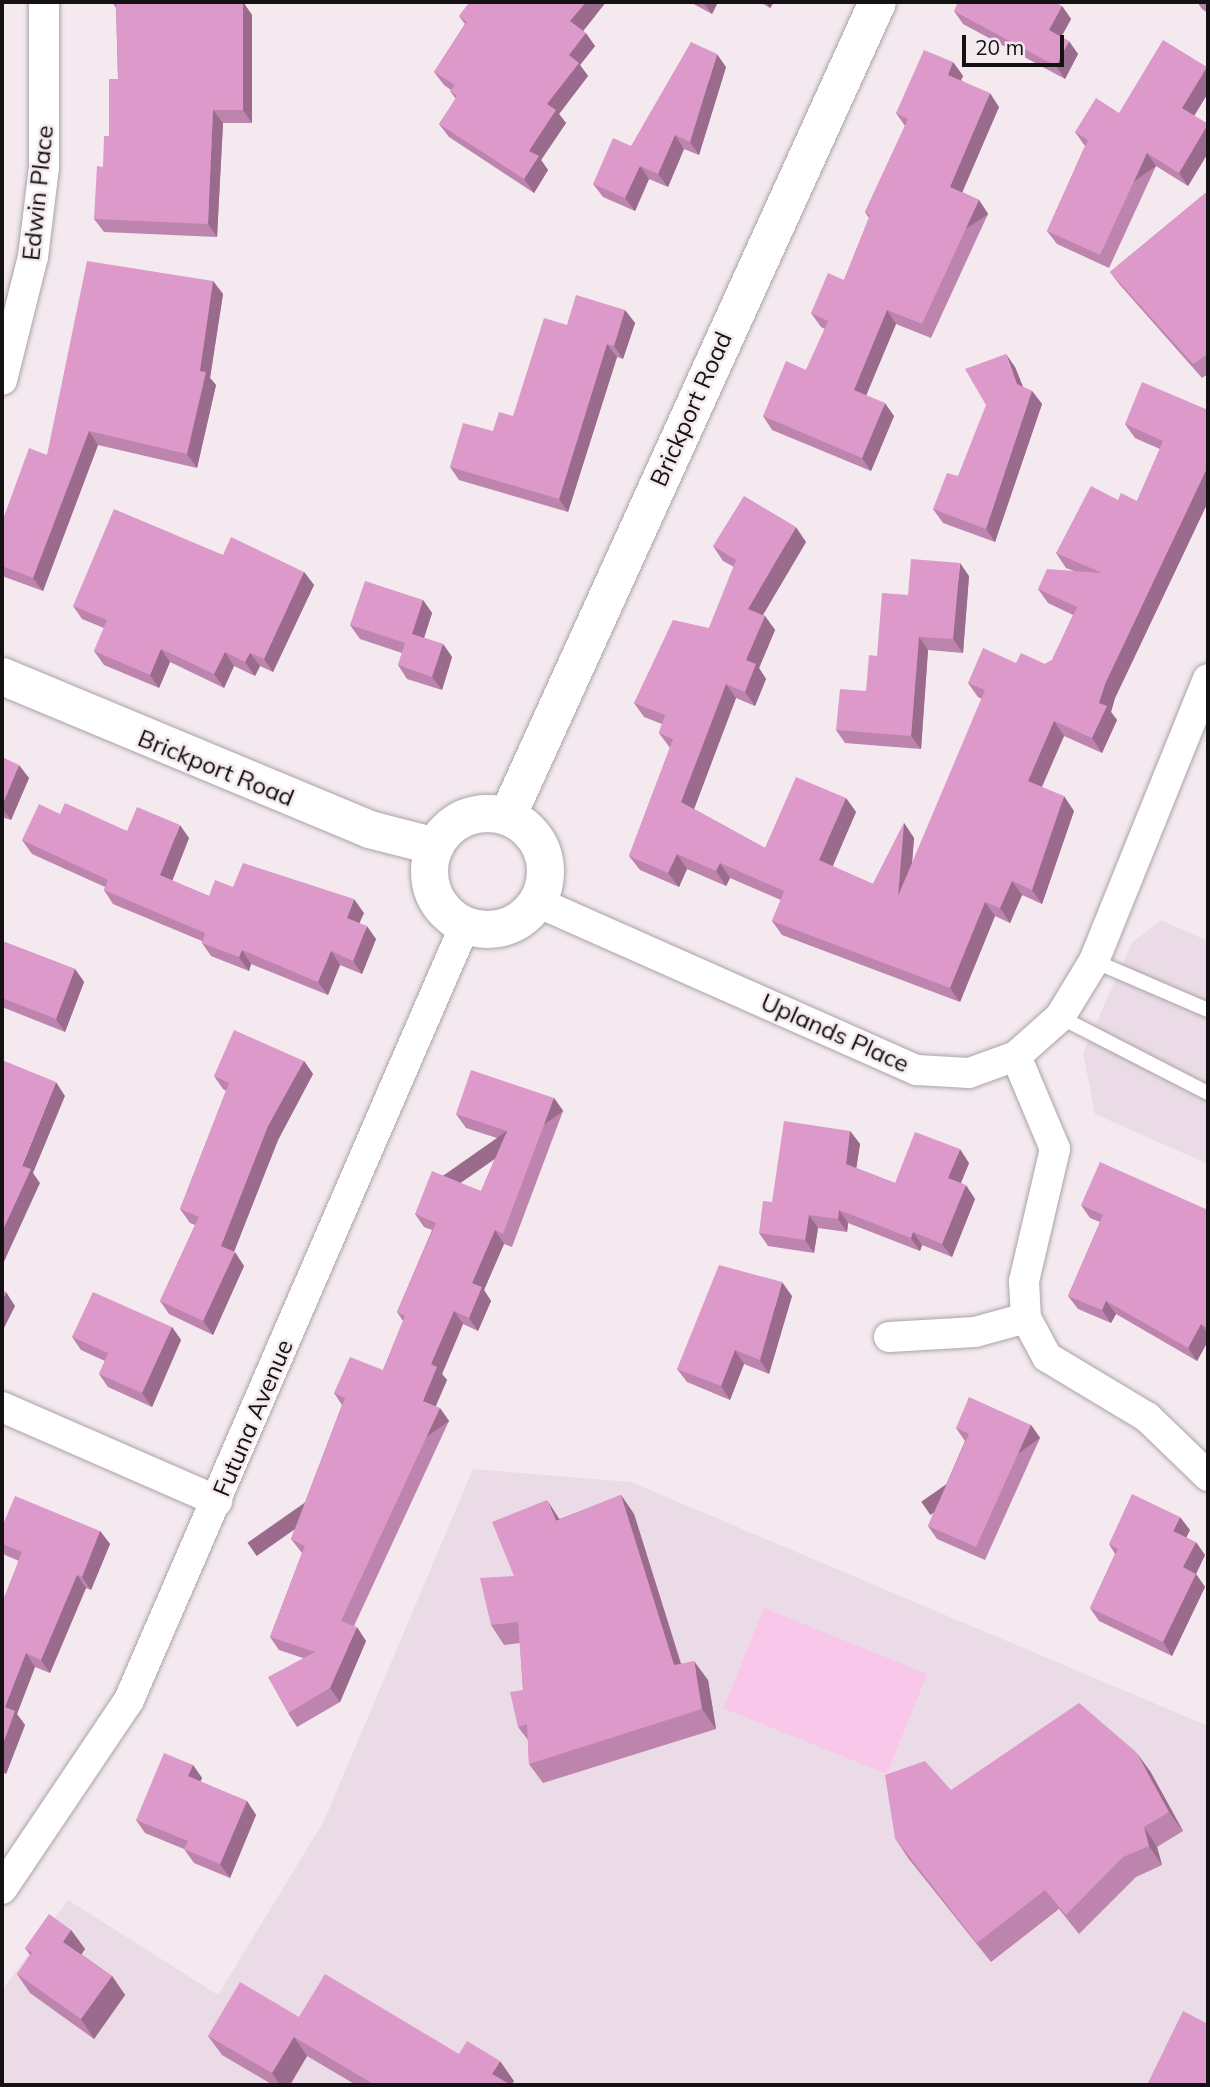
<!DOCTYPE html>
<style>
body{margin:0}
#map{position:relative;width:1210px;height:2087px;overflow:hidden;background:#f3e9ef;font-family:Mulish,sans-serif}
div>[style]{position:absolute}
.built>*{inset:0;background:#ebdbe6}
.green>*{inset:0;background:#f8c7e9;transform-origin:0 0}
.roads{filter:drop-shadow(0 0 2px #aba3a9) drop-shadow(0 0 2px #aba3a9)}
.service>*{height:14px;margin:-7px;padding:0 7px;transform-origin:7px;border-radius:7px;background:#fff}
.minor>*{height:30px;margin:-15px;padding:0 15px;transform-origin:15px;border-radius:15px;background:#fff}
.tertiary>*{height:37px;margin:-18.5px;padding:0 18.5px;transform-origin:18.5px;border-radius:18.5px;background:#fff}
.tertiary>.ring{margin:-18.5px;padding:0;box-sizing:content-box;background:none;border:37px solid #fff;border-radius:50%}
.wall>*{inset:0;background:#bd84ad}
.shaded-wall>*{inset:0;background:#9a6b8d;transform-origin:0 0}
.building>*{inset:0;background:#dc99c9}
span{translate:-50% -50%;white-space:nowrap;text-align:center;line-height:1.15;-webkit-text-stroke:5px #f3e9ef;paint-order:stroke}
.street-label{font-size:24px;color:#141113}
.frame{position:absolute;inset:0;border:4px solid #141113;pointer-events:none}
.scale{position:absolute;left:962px;top:35px;width:102px;height:32px;box-sizing:border-box;border:4px solid #141113;border-top:0;padding-left:9px;font-size:21px;line-height:24px;white-space:nowrap;color:#141113;-webkit-text-stroke:5px #f3e9ef;paint-order:stroke}
</style>
<div id="map">
<div class="built">
<i style="clip-path:polygon(1161px 920px,1208px 941px,1208px 1164px,1095px 1114px,1083px 1053px,1132px 943px)"></i>
<i style="clip-path:polygon(473px 1469px,631px 1482px,1208px 1726px,1208px 2085px,2px 2085px,2px 1990px,68px 1900px,218px 1995px,324px 1821px)"></i>
</div>
<div class="green">
<i style="left:764px;top:1608px;width:176px;height:108px;rotate:22deg"></i>
</div>
<div class="roads">
<div class="service">
<i style="left:1094px;top:961px;width:124px;rotate:23.3deg"></i>
<i style="left:1060px;top:1017px;width:166px;rotate:27.2deg"></i>
</div>
<div class="minor">
<i style="left:2px;top:380px;width:127px;rotate:-75.9deg"></i>
<i style="left:33px;top:257px;width:91px;rotate:-83deg"></i>
<i style="left:44px;top:167px;width:165px;rotate:-90deg"></i>
<i style="left:537px;top:902px;width:415px;rotate:23.9deg"></i>
<i style="left:917px;top:1070px;width:52px;rotate:3.3deg"></i>
<i style="left:969px;top:1073px;width:50px;rotate:-19.9deg"></i>
<i style="left:1016px;top:1056px;width:59px;rotate:-41.6deg"></i>
<i style="left:1060px;top:1017px;width:66px;rotate:-58.7deg"></i>
<i style="left:1094px;top:961px;width:304px;rotate:-68deg"></i>
<i style="left:1016px;top:1056px;width:101px;rotate:67.2deg"></i>
<i style="left:1055px;top:1149px;width:136px;rotate:103.2deg"></i>
<i style="left:1024px;top:1281px;width:37px;rotate:87deg"></i>
<i style="left:1026px;top:1318px;width:44px;rotate:61.7deg"></i>
<i style="left:1047px;top:1357px;width:117px;rotate:31deg"></i>
<i style="left:1147px;top:1417px;width:85px;rotate:44deg"></i>
<i style="left:889px;top:1337px;width:86px;rotate:-3.3deg"></i>
<i style="left:975px;top:1332px;width:53px;rotate:-15.4deg"></i>
<i style="left:2px;top:1407px;width:235px;rotate:23.6deg"></i>
<i style="left:2px;top:1889px;width:228px;rotate:-56.1deg"></i>
<i style="left:129px;top:1700px;width:845px;rotate:-66.56deg"></i>
</div>
<div class="tertiary">
<i style="left:2px;top:676px;width:398px;rotate:22.6deg"></i>
<i style="left:369px;top:829px;width:68px;rotate:14.4deg"></i>
<i class="ring" style="left:429px;top:813px;width:79px;height:79px"></i>
<i style="left:507px;top:816px;width:894px;rotate:-65.56deg"></i>
</div>
</div>
<div class="wall">
<i style="clip-path:polygon(112px 2px,243px 2px,252px 15px,252px 123px,223px 123px,217px 237px,104px 232px,94px 219px,103px 167px,109px 136px,118px 79px,116px 8px)"></i>
<i style="clip-path:polygon(470px 2px,606px 2px,583px 31px,595px 46px,580px 65px,588px 76px,559px 114px,566px 123px,541px 160px,548px 170px,534px 193px,449px 137px,439px 124px,456px 99px,450px 91px,451px 90px,444px 85px,434px 72px,465px 24px,459px 16px)"></i>
<i style="clip-path:polygon(690px 2px,718px 2px,712px 14px)"></i>
<i style="clip-path:polygon(760px 2px,774px 2px,770px 8px)"></i>
<i style="clip-path:polygon(1197px 2px,1208px 2px,1208px 13px,1202px 9px)"></i>
<i style="clip-path:polygon(1062px 6px,1071px 19px,1061px 37px,1078px 54px,1065px 79px,963px 24px,954px 11px)"></i>
<i style="clip-path:polygon(953px 62px,963px 76px,961px 80px,999px 107px,962px 192px,979px 200px,988px 214px,931px 338px,896px 324px,866px 395px,894px 416px,871px 471px,772px 430px,763px 416px,806px 370px,825px 329px,821px 327px,811px 313px,844px 280px,869px 218px,865px 212px,905px 126px,896px 113px)"></i>
<i style="clip-path:polygon(726px 67px,699px 155px,684px 149px,668px 187px,649px 179px,635px 211px,603px 197px,593px 184px,631px 146px)"></i>
<i style="clip-path:polygon(1208px 68px,1208px 93px,1194px 116px,1208px 124px,1208px 153px,1188px 186px,1156px 166px,1109px 268px,1057px 244px,1047px 231px,1085px 146px,1075px 132px,1119px 113px)"></i>
<i style="clip-path:polygon(1208px 191px,1208px 374px,1202px 378px,1120px 285px,1110px 272px)"></i>
<i style="clip-path:polygon(213px 281px,223px 294px,210px 378px,216px 385px,197px 468px,98px 445px,43px 591px,2px 576px,2px 522px,47px 455px)"></i>
<i style="clip-path:polygon(625px 310px,635px 323px,623px 359px,617px 357px,568px 512px,459px 480px,450px 467px,513px 416px,567px 325px)"></i>
<i style="clip-path:polygon(1015px 367px,1023px 387px,1032px 391px,1042px 404px,995px 542px,943px 523px,933px 509px,958px 476px)"></i>
<i style="clip-path:polygon(1208px 410px,1208px 502px,1115px 698px,1111px 712px,1117px 720px,1102px 753px,1064px 736px,1042px 787px,1074px 811px,1042px 904px,1022px 895px,1010px 923px,995px 916px,960px 1002px,782px 935px,772px 921px,781px 900px,730px 878px,726px 886px,687px 869px,679px 887px,640px 870px,629px 856px,670px 748px,659px 733px,662px 724px,644px 717px,634px 703px,709px 628px,734px 567px,723px 561px,713px 546px,806px 542px,763px 615px,765px 616px,775px 630px,759px 668px,766px 679px,755px 706px,736px 698px,694px 809px,765px 848px,846px 798px,856px 812px,832px 866px,873px 884px,904px 823px,914px 838px,912px 864px,982px 699px,978px 697px,968px 683px,1016px 663px,1045px 664px,1052px 660px,1073px 615px,1048px 603px,1038px 589px,1074px 571px,1066px 568px,1056px 553px,1118px 500px,1137px 501px,1160px 449px,1135px 438px,1125px 424px)"></i>
<i style="clip-path:polygon(223px 555px,304px 572px,314px 585px,273px 672px,260px 666px,255px 676px,234px 666px,224px 688px,170px 662px,159px 688px,104px 665px,94px 651px,104px 628px,82px 619px,73px 606px)"></i>
<i style="clip-path:polygon(969px 576px,963px 653px,928px 650px,921px 749px,845px 743px,836px 730px,866px 691px,877px 656px,908px 595px)"></i>
<i style="clip-path:polygon(423px 600px,432px 613px,424px 638px,443px 644px,452px 657px,442px 690px,407px 679px,398px 665px,402px 653px,360px 639px,350px 625px)"></i>
<i style="clip-path:polygon(2px 757px,29px 778px,11px 820px,2px 817px)"></i>
<i style="clip-path:polygon(60px 814px,127px 831px,189px 838px,172px 881px,209px 896px,233px 887px,364px 913px,359px 923px,376px 939px,362px 974px,340px 965px,328px 995px,251px 964px,249px 971px,211px 956px,202px 943px,202px 941px,113px 904px,104px 890px,105px 887px,32px 854px,22px 840px)"></i>
<i style="clip-path:polygon(2px 941px,75px 969px,84px 982px,65px 1032px,2px 1007px)"></i>
<i style="clip-path:polygon(304px 1061px,313px 1074px,278px 1140px,234px 1252px,244px 1266px,213px 1335px,169px 1314px,160px 1301px,195px 1225px,190px 1223px,180px 1209px,226px 1091px,223px 1089px,214px 1076px)"></i>
<i style="clip-path:polygon(554px 1098px,563px 1111px,512px 1247px,504px 1244px,484px 1290px,491px 1301px,478px 1331px,463px 1324px,442px 1374px,447px 1380px,436px 1406px,449px 1421px,354px 1626px,366px 1641px,340px 1702px,297px 1727px,288px 1713px,303px 1658px,279px 1650px,270px 1637px,302px 1553px,291px 1539px,342px 1405px,334px 1393px,383px 1370px,403px 1321px,397px 1312px,432px 1230px,424px 1227px,415px 1214px,481px 1191px,503px 1140px,466px 1128px,456px 1114px)"></i>
<i style="clip-path:polygon(850px 1131px,860px 1144px,856px 1168px,895px 1183px,969px 1163px,961px 1183px,975px 1199px,952px 1257px,922px 1245px,920px 1251px,848px 1223px,847px 1232px,818px 1228px,814px 1253px,768px 1246px,759px 1233px,772px 1202px)"></i>
<i style="clip-path:polygon(1081px 1205px,1208px 1210px,1208px 1341px,1197px 1361px,1116px 1314px,1111px 1323px,1078px 1309px,1068px 1296px,1100px 1222px,1090px 1218px)"></i>
<i style="clip-path:polygon(792px 1296px,769px 1374px,744px 1364px,730px 1400px,687px 1382px,677px 1369px)"></i>
<i style="clip-path:polygon(172px 1327px,181px 1340px,152px 1407px,108px 1387px,99px 1374px,105px 1361px,81px 1350px,72px 1337px)"></i>
<i style="clip-path:polygon(1031px 1425px,1040px 1438px,985px 1560px,937px 1539px,928px 1526px,965px 1441px,956px 1428px)"></i>
<i style="clip-path:polygon(621px 1495px,634px 1514px,681px 1663px,708px 1680px,716px 1729px,543px 1783px,529px 1764px,528px 1740px,518px 1727px,523px 1690px,520px 1643px,504px 1645px,491px 1625px,514px 1576px,560px 1519px)"></i>
<i style="clip-path:polygon(2px 1527px,100px 1531px,110px 1544px,91px 1590px,86px 1588px,50px 1673px,35px 1667px,17px 1714px,25px 1725px,6px 1774px,2px 1772px,2px 1603px,19px 1561px,5px 1555px,2px 1550px)"></i>
<i style="clip-path:polygon(1190px 1530px,1186px 1537px,1205px 1555px,1196px 1574px,1205px 1587px,1172px 1656px,1099px 1621px,1090px 1608px,1115px 1554px,1109px 1544px)"></i>
<i style="clip-path:polygon(193px 1765px,202px 1778px,200px 1782px,247px 1801px,256px 1815px,230px 1878px,194px 1863px,184px 1849px,145px 1833px,136px 1820px)"></i>
<i style="clip-path:polygon(1150px 1771px,1183px 1831px,1157px 1847px,1162px 1865px,1136px 1877px,1079px 1934px,1059px 1909px,991px 1962px,908px 1858px,895px 1838px,951px 1790px)"></i>
<i style="clip-path:polygon(71px 1930px,85px 1949px,81px 1954px,112px 1976px,125px 1995px,94px 2039px,30px 1993px,17px 1974px,30px 1955px,25px 1948px)"></i>
<i style="clip-path:polygon(299px 2017px,459px 2054px,514px 2081px,511px 2085px,356px 2085px,307px 2056px,290px 2085px,273px 2085px,222px 2055px,208px 2036px)"></i>
</div>
<div class="shaded-wall">
<i style="clip-path:polygon(243px 2px,252px 15px,252px 123px,243px 110px)"></i>
<i style="clip-path:polygon(586px 2px,606px 2px,580px 35px,570px 21px)"></i>
<i style="clip-path:polygon(703px 2px,718px 2px,712px 14px)"></i>
<i style="clip-path:polygon(766px 2px,774px 2px,770px 8px)"></i>
<i style="clip-path:polygon(1062px 6px,1071px 19px,1058px 43px,1049px 30px)"></i>
<i style="clip-path:polygon(586px 33px,595px 46px,580px 65px,588px 76px,559px 114px,566px 123px,541px 160px,548px 170px,534px 193px,524px 179px,529px 151px,547px 104px,569px 55px)"></i>
<i style="clip-path:polygon(1069px 41px,1078px 54px,1065px 79px,1056px 66px)"></i>
<i style="clip-path:polygon(717px 54px,726px 67px,699px 155px,690px 142px)"></i>
<i style="clip-path:polygon(953px 62px,963px 76px,957px 88px,948px 75px)"></i>
<i style="clip-path:polygon(1207px 67px,1208px 68px,1208px 93px,1191px 121px,1182px 108px)"></i>
<i style="clip-path:polygon(990px 93px,999px 107px,959px 200px,950px 187px)"></i>
<i style="clip-path:polygon(213px 110px,223px 123px,217px 237px,208px 224px)"></i>
<i style="clip-path:polygon(1208px 124px,1208px 153px,1188px 186px,1179px 173px)"></i>
<i style="clip-path:polygon(675px 135px,684px 149px,668px 187px,658px 174px)"></i>
<i style="left:1147px;top:153px;width:16px;height:112px;rotate:55deg"></i>
<i style="clip-path:polygon(640px 166px,649px 179px,635px 211px,625px 198px)"></i>
<i style="left:979px;top:200px;width:17px;height:136px;rotate:57deg"></i>
<i style="clip-path:polygon(213px 281px,223px 294px,210px 378px,216px 385px,197px 468px,187px 454px)"></i>
<i style="clip-path:polygon(625px 310px,635px 323px,623px 359px,614px 346px)"></i>
<i style="clip-path:polygon(887px 310px,896px 324px,863px 403px,854px 390px)"></i>
<i style="clip-path:polygon(607px 344px,617px 357px,568px 512px,559px 499px)"></i>
<i style="clip-path:polygon(1006px 354px,1015px 367px,1027px 397px,1017px 384px)"></i>
<i style="clip-path:polygon(1032px 391px,1042px 404px,995px 542px,986px 529px)"></i>
<i style="clip-path:polygon(885px 403px,894px 416px,871px 471px,862px 458px)"></i>
<i style="clip-path:polygon(89px 431px,98px 445px,43px 591px,33px 578px)"></i>
<i style="clip-path:polygon(1208px 466px,1208px 502px,1115px 698px,1111px 712px,1117px 720px,1102px 753px,1092px 738px,1099px 703px,1105px 684px)"></i>
<i style="clip-path:polygon(796px 527px,806px 542px,758px 623px,748px 609px)"></i>
<i style="clip-path:polygon(960px 563px,969px 576px,963px 653px,953px 639px)"></i>
<i style="clip-path:polygon(304px 572px,314px 585px,273px 672px,264px 659px)"></i>
<i style="clip-path:polygon(423px 600px,432px 613px,421px 647px,412px 634px)"></i>
<i style="clip-path:polygon(765px 616px,775px 630px,759px 668px,766px 679px,755px 706px,745px 692px,746px 660px)"></i>
<i style="clip-path:polygon(919px 637px,928px 650px,921px 749px,911px 736px)"></i>
<i style="clip-path:polygon(443px 644px,452px 657px,442px 690px,432px 677px)"></i>
<i style="clip-path:polygon(161px 649px,170px 662px,159px 688px,150px 675px)"></i>
<i style="clip-path:polygon(225px 652px,234px 666px,224px 688px,214px 674px)"></i>
<i style="clip-path:polygon(250px 653px,260px 666px,255px 676px,245px 662px)"></i>
<i style="clip-path:polygon(726px 684px,736px 698px,691px 817px,681px 802px)"></i>
<i style="clip-path:polygon(1054px 721px,1064px 736px,1038px 795px,1028px 781px)"></i>
<i style="clip-path:polygon(19px 765px,29px 778px,11px 820px,2px 808px,2px 806px)"></i>
<i style="clip-path:polygon(1064px 796px,1074px 811px,1042px 904px,1032px 890px)"></i>
<i style="clip-path:polygon(846px 798px,856px 812px,829px 875px,819px 860px)"></i>
<i style="clip-path:polygon(904px 823px,914px 838px,908px 911px,898px 896px)"></i>
<i style="clip-path:polygon(180px 825px,189px 838px,169px 889px,160px 875px)"></i>
<i style="clip-path:polygon(677px 854px,687px 869px,679px 887px,668px 873px)"></i>
<i style="clip-path:polygon(720px 863px,730px 878px,726px 886px,716px 871px)"></i>
<i style="clip-path:polygon(1012px 881px,1022px 895px,1010px 923px,1000px 908px)"></i>
<i style="clip-path:polygon(354px 899px,364px 913px,356px 931px,347px 918px)"></i>
<i style="clip-path:polygon(985px 902px,995px 916px,960px 1002px,950px 988px)"></i>
<i style="clip-path:polygon(367px 926px,376px 939px,362px 974px,353px 961px)"></i>
<i style="clip-path:polygon(242px 950px,251px 964px,249px 971px,239px 957px)"></i>
<i style="clip-path:polygon(331px 951px,340px 965px,328px 995px,318px 982px)"></i>
<i style="clip-path:polygon(75px 969px,84px 982px,65px 1032px,56px 1019px)"></i>
<i style="clip-path:polygon(304px 1061px,313px 1074px,278px 1140px,231px 1259px,221px 1246px,268px 1126px)"></i>
<i style="clip-path:polygon(56px 1082px,65px 1096px,33px 1173px,40px 1183px,2px 1266px,2px 1232px,22px 1166px)"></i>
<i style="left:554px;top:1098px;width:16px;height:145px;rotate:55deg"></i>
<i style="clip-path:polygon(850px 1131px,860px 1144px,855px 1177px,846px 1164px)"></i>
<i style="clip-path:polygon(960px 1149px,969px 1163px,957px 1192px,948px 1178px)"></i>
<i style="clip-path:polygon(966px 1185px,975px 1199px,952px 1257px,942px 1244px)"></i>
<i style="clip-path:polygon(839px 1210px,848px 1223px,847px 1232px,838px 1219px)"></i>
<i style="clip-path:polygon(809px 1215px,818px 1228px,814px 1253px,805px 1240px)"></i>
<i style="clip-path:polygon(495px 1230px,504px 1244px,484px 1290px,491px 1301px,478px 1331px,469px 1318px,472px 1283px)"></i>
<i style="clip-path:polygon(913px 1232px,922px 1245px,920px 1251px,911px 1238px)"></i>
<i style="clip-path:polygon(235px 1252px,244px 1266px,213px 1335px,203px 1321px)"></i>
<i style="clip-path:polygon(782px 1282px,792px 1296px,769px 1374px,760px 1360px)"></i>
<i style="clip-path:polygon(6px 1292px,15px 1306px,2px 1332px,2px 1301px)"></i>
<i style="clip-path:polygon(1106px 1301px,1116px 1314px,1111px 1323px,1102px 1310px)"></i>
<i style="clip-path:polygon(454px 1311px,463px 1324px,442px 1374px,447px 1380px,432px 1414px,423px 1401px,431px 1364px)"></i>
<i style="clip-path:polygon(1201px 1324px,1208px 1334px,1208px 1341px,1197px 1361px,1188px 1348px)"></i>
<i style="clip-path:polygon(172px 1327px,181px 1340px,152px 1407px,142px 1393px)"></i>
<i style="clip-path:polygon(735px 1350px,744px 1364px,730px 1400px,721px 1386px)"></i>
<i style="left:440px;top:1408px;width:16px;height:235px;rotate:55deg"></i>
<i style="left:1031px;top:1425px;width:16px;height:134px;rotate:55deg"></i>
<i style="clip-path:polygon(621px 1495px,634px 1514px,687px 1684px,674px 1665px)"></i>
<i style="clip-path:polygon(547px 1500px,560px 1520px,556px 1521px)"></i>
<i style="clip-path:polygon(1180px 1517px,1190px 1530px,1183px 1544px,1173px 1531px)"></i>
<i style="clip-path:polygon(100px 1531px,110px 1544px,91px 1590px,82px 1577px)"></i>
<i style="clip-path:polygon(1196px 1542px,1205px 1555px,1196px 1574px,1205px 1587px,1172px 1656px,1163px 1642px,1183px 1567px)"></i>
<i style="clip-path:polygon(77px 1575px,86px 1588px,50px 1673px,41px 1660px)"></i>
<i style="clip-path:polygon(357px 1627px,366px 1641px,340px 1702px,330px 1688px)"></i>
<i style="clip-path:polygon(26px 1653px,35px 1667px,17px 1714px,25px 1725px,6px 1774px,2px 1768px,2px 1747px,5px 1707px)"></i>
<i style="clip-path:polygon(694px 1661px,708px 1680px,716px 1729px,702px 1709px)"></i>
<i style="clip-path:polygon(1136px 1752px,1150px 1771px,1183px 1831px,1169px 1812px)"></i>
<i style="clip-path:polygon(193px 1765px,202px 1778px,197px 1790px,188px 1776px)"></i>
<i style="clip-path:polygon(247px 1801px,256px 1815px,230px 1878px,220px 1864px)"></i>
<i style="clip-path:polygon(1144px 1827px,1157px 1847px,1162px 1865px,1149px 1846px)"></i>
<i style="clip-path:polygon(71px 1930px,85px 1949px,77px 1961px,63px 1942px)"></i>
<i style="clip-path:polygon(112px 1976px,125px 1995px,94px 2039px,81px 2019px)"></i>
<i style="clip-path:polygon(294px 2037px,307px 2056px,290px 2085px,280px 2085px,272px 2073px)"></i>
<i style="clip-path:polygon(500px 2061px,514px 2081px,511px 2085px,492px 2074px)"></i>
</div>
<div class="building">
<i style="clip-path:polygon(116px 2px,243px 2px,243px 110px,213px 110px,208px 224px,94px 219px,97px 166px,103px 167px,104px 136px,109px 136px,109px 79px,118px 79px)"></i>
<i style="clip-path:polygon(470px 2px,586px 2px,570px 21px,586px 33px,569px 55px,579px 63px,547px 104px,556px 110px,529px 151px,539px 156px,524px 179px,439px 124px,457px 96px,450px 91px,455px 85px,434px 72px,467px 22px,459px 16px)"></i>
<i style="clip-path:polygon(958px 2px,1055px 2px,1062px 6px,1049px 30px,1069px 41px,1056px 66px,954px 11px)"></i>
<i style="clip-path:polygon(1163px 40px,1207px 67px,1182px 108px,1208px 124px,1179px 173px,1147px 153px,1100px 255px,1047px 231px,1088px 140px,1075px 132px,1096px 98px,1119px 113px)"></i>
<i style="clip-path:polygon(691px 42px,717px 54px,690px 142px,675px 135px,658px 174px,640px 166px,625px 198px,593px 184px,613px 138px,631px 146px)"></i>
<i style="clip-path:polygon(924px 50px,953px 62px,948px 75px,990px 93px,950px 187px,979px 200px,922px 324px,887px 310px,854px 390px,885px 403px,862px 458px,763px 416px,786px 361px,806px 370px,828px 321px,811px 313px,828px 273px,844px 280px,870px 215px,865px 212px,908px 119px,896px 113px)"></i>
<i style="clip-path:polygon(1208px 191px,1208px 354px,1193px 364px,1110px 272px)"></i>
<i style="clip-path:polygon(87px 261px,213px 281px,200px 371px,206px 372px,187px 454px,89px 431px,33px 578px,2px 566px,2px 522px,29px 448px,47px 455px)"></i>
<i style="clip-path:polygon(576px 295px,625px 310px,614px 346px,607px 344px,559px 499px,450px 467px,463px 423px,493px 431px,499px 412px,513px 416px,544px 318px,567px 325px)"></i>
<i style="clip-path:polygon(1006px 354px,1017px 384px,1032px 391px,986px 529px,933px 509px,947px 473px,958px 476px,986px 405px,965px 369px)"></i>
<i style="clip-path:polygon(1142px 382px,1208px 410px,1208px 466px,1105px 684px,1099px 703px,1107px 706px,1092px 738px,1054px 721px,1028px 781px,1064px 796px,1032px 890px,1012px 881px,1000px 908px,985px 902px,950px 988px,772px 921px,784px 891px,720px 863px,716px 871px,677px 854px,668px 873px,629px 856px,673px 739px,659px 733px,665px 715px,634px 703px,673px 620px,709px 628px,736px 560px,713px 546px,744px 496px,796px 527px,748px 609px,765px 616px,746px 660px,756px 664px,745px 692px,726px 684px,681px 802px,765px 848px,796px 777px,846px 798px,819px 860px,873px 884px,904px 823px,898px 896px,985px 690px,968px 683px,983px 648px,1016px 663px,1021px 653px,1045px 664px,1052px 660px,1077px 607px,1038px 589px,1047px 569px,1102px 573px,1056px 553px,1091px 486px,1118px 500px,1121px 493px,1137px 501px,1163px 441px,1125px 424px)"></i>
<i style="clip-path:polygon(114px 509px,223px 555px,231px 537px,304px 572px,264px 659px,250px 653px,245px 662px,225px 652px,214px 674px,161px 649px,150px 675px,94px 651px,107px 620px,73px 606px)"></i>
<i style="clip-path:polygon(911px 559px,960px 563px,953px 639px,919px 637px,911px 736px,836px 730px,840px 689px,866px 691px,869px 655px,877px 656px,882px 593px,908px 595px)"></i>
<i style="clip-path:polygon(365px 581px,423px 600px,412px 634px,443px 644px,432px 677px,398px 665px,405px 643px,350px 625px)"></i>
<i style="clip-path:polygon(2px 757px,19px 765px,2px 806px)"></i>
<i style="clip-path:polygon(65px 803px,127px 831px,137px 807px,180px 825px,160px 875px,209px 896px,215px 880px,233px 887px,243px 863px,354px 899px,347px 918px,367px 926px,353px 961px,331px 951px,318px 982px,242px 950px,239px 957px,202px 943px,205px 933px,104px 890px,108px 880px,22px 840px,39px 804px,60px 814px)"></i>
<i style="clip-path:polygon(2px 941px,75px 969px,56px 1019px,2px 998px)"></i>
<i style="clip-path:polygon(234px 1030px,304px 1061px,268px 1126px,221px 1246px,235px 1252px,203px 1321px,160px 1301px,199px 1217px,180px 1209px,229px 1083px,214px 1076px)"></i>
<i style="clip-path:polygon(2px 1060px,56px 1082px,22px 1166px,31px 1169px,2px 1232px)"></i>
<i style="clip-path:polygon(471px 1070px,554px 1098px,503px 1234px,495px 1230px,472px 1283px,482px 1287px,469px 1318px,454px 1311px,431px 1364px,437px 1367px,423px 1401px,440px 1408px,341px 1621px,357px 1627px,330px 1688px,288px 1713px,268px 1677px,315px 1652px,270px 1637px,305px 1546px,291px 1539px,345px 1398px,334px 1393px,350px 1357px,383px 1370px,405px 1316px,397px 1312px,436px 1223px,415px 1214px,432px 1171px,481px 1191px,507px 1131px,456px 1114px)"></i>
<i style="clip-path:polygon(784px 1121px,850px 1131px,846px 1164px,895px 1183px,915px 1132px,960px 1149px,948px 1178px,966px 1185px,942px 1244px,913px 1232px,911px 1238px,839px 1210px,838px 1219px,809px 1215px,805px 1240px,759px 1233px,763px 1201px,772px 1202px)"></i>
<i style="clip-path:polygon(1100px 1162px,1208px 1210px,1208px 1328px,1201px 1324px,1188px 1348px,1106px 1301px,1102px 1310px,1068px 1296px,1103px 1215px,1081px 1205px)"></i>
<i style="clip-path:polygon(719px 1265px,782px 1282px,760px 1360px,735px 1350px,721px 1386px,677px 1369px)"></i>
<i style="clip-path:polygon(2px 1290px,6px 1292px,2px 1301px)"></i>
<i style="clip-path:polygon(93px 1292px,172px 1327px,142px 1393px,99px 1374px,108px 1353px,72px 1337px)"></i>
<i style="clip-path:polygon(969px 1397px,1031px 1425px,976px 1547px,928px 1526px,969px 1434px,956px 1428px)"></i>
<i style="clip-path:polygon(1132px 1494px,1180px 1517px,1173px 1531px,1196px 1542px,1183px 1567px,1196px 1574px,1163px 1642px,1090px 1608px,1118px 1549px,1109px 1544px)"></i>
<i style="clip-path:polygon(621px 1495px,674px 1665px,694px 1661px,702px 1709px,529px 1764px,527px 1724px,518px 1727px,510px 1692px,523px 1690px,518px 1622px,491px 1625px,480px 1578px,514px 1576px,492px 1522px,547px 1500px,556px 1521px)"></i>
<i style="clip-path:polygon(15px 1496px,100px 1531px,82px 1577px,77px 1575px,41px 1660px,26px 1653px,5px 1707px,15px 1711px,2px 1747px,2px 1603px,22px 1552px,2px 1544px,2px 1527px)"></i>
<i style="clip-path:polygon(1079px 1703px,1136px 1752px,1169px 1812px,1144px 1827px,1149px 1846px,1123px 1857px,1066px 1915px,1045px 1890px,977px 1943px,895px 1838px,885px 1775px,925px 1761px,951px 1790px)"></i>
<i style="clip-path:polygon(164px 1753px,193px 1765px,188px 1776px,247px 1801px,220px 1864px,184px 1849px,188px 1841px,136px 1820px)"></i>
<i style="clip-path:polygon(49px 1914px,71px 1930px,63px 1942px,112px 1976px,81px 2019px,17px 1974px,32px 1953px,25px 1948px)"></i>
<i style="clip-path:polygon(325px 1974px,459px 2054px,467px 2041px,500px 2061px,492px 2074px,511px 2085px,375px 2085px,294px 2037px,272px 2073px,208px 2036px,240px 1982px,299px 2017px)"></i>
<i style="clip-path:polygon(1183px 2011px,1208px 2024px,1208px 2085px,1147px 2085px)"></i>
</div>
<div class="street-label">
<span style="left:38px;top:193px;rotate:-84deg">Edwin Place</span>
<span style="left:691px;top:409px;rotate:-66deg">Brickport Road</span>
<span style="left:216px;top:768px;rotate:22deg">Brickport Road</span>
<span style="left:835px;top:1033px;rotate:24deg">Uplands Place</span>
<span style="left:253px;top:1418px;rotate:-67deg">Futuna Avenue</span>
</div>
<div class="frame"></div>
<div class="scale">20 m</div>
</div>
